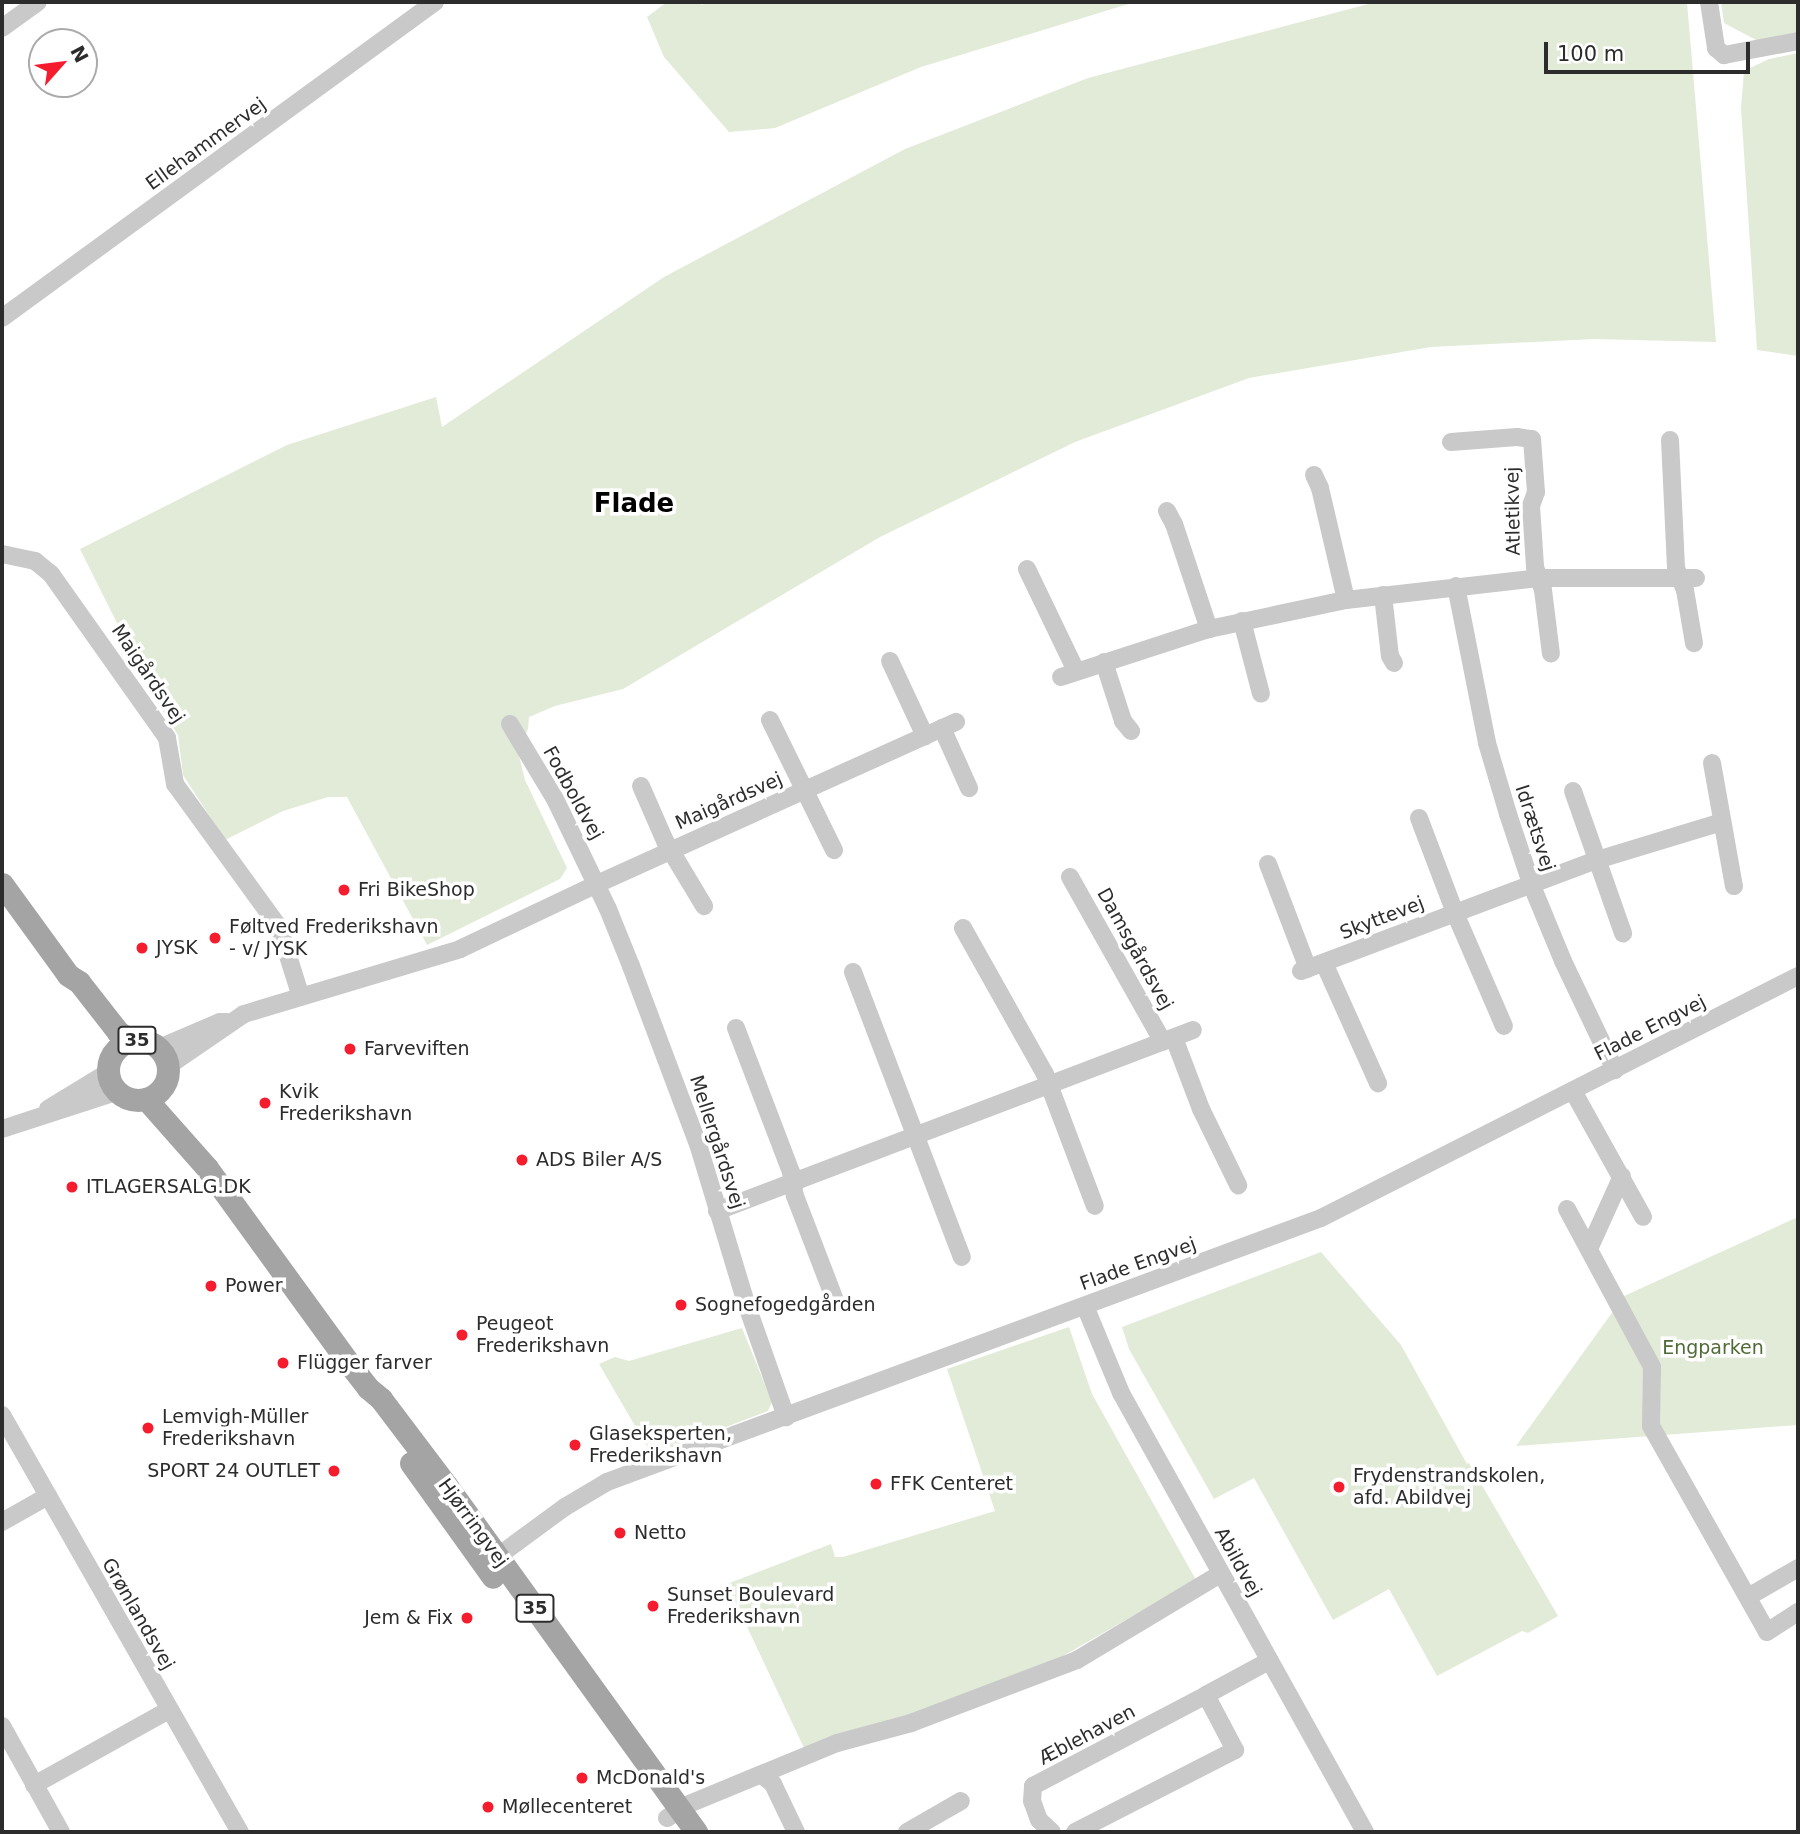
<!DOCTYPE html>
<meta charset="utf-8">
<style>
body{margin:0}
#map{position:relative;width:1800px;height:1834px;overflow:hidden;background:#fff;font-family:"DejaVu Sans",sans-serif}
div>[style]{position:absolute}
.green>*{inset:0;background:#e2ebd7}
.minor>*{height:18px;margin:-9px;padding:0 9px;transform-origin:9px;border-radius:9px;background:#c9c9c9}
.major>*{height:23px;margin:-11.5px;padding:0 11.5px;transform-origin:11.5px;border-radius:11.5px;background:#a4a4a4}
.major>.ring{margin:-11.5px;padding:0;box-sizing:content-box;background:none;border:23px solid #a4a4a4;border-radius:50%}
.dots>*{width:19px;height:19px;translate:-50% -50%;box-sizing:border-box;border:4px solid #fff;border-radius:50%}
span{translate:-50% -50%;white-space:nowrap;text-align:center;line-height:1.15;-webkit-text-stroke:7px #fff;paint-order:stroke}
.shield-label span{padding:2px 5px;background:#fff;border:2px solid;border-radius:5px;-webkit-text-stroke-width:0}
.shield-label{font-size:18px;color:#2c2c2c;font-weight:700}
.street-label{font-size:19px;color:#2c2c2c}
.poi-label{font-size:19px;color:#2c2c2c}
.left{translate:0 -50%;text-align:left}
.right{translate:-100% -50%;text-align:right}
.park-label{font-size:19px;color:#4f6b36}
.district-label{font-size:26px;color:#000;font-weight:700}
.frame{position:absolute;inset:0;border:4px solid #2c2c2c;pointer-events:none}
.north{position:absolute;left:28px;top:28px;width:70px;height:70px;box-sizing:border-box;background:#fff;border:2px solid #ababab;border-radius:50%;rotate:62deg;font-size:19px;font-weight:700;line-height:28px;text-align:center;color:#2c2c2c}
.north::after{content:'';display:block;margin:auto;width:24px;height:32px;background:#f51c2e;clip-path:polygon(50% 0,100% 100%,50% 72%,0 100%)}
.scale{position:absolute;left:1544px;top:42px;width:206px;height:32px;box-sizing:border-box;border:4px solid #2c2c2c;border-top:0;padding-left:9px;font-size:21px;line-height:24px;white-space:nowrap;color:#2c2c2c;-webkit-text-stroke:5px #fff;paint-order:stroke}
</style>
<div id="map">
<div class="green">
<i style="clip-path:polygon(667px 2px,699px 2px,702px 5px,706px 2px,1135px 2px,921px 67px,775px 128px,729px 132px,664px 57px,647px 17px)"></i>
<i style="clip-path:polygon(1376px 2px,1687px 2px,1716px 342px,1594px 339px,1431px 347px,1249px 378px,1075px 442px,880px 537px,623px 689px,555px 706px,529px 717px,528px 729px,518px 752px,525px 780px,567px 868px,560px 879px,427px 945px,347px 797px,328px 797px,283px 811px,225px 840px,183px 775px,178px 735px,155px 699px,80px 549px,287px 445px,436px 397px,442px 427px,664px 277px,905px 149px,1088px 78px)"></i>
<i style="clip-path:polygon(1721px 2px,1798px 2px,1798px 32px,1758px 41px,1724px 23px)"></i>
<i style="clip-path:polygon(1798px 53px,1798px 356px,1757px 350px,1741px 108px,1744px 71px,1769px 59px)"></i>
<i style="clip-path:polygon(1798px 1217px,1798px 1425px,1516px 1446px,1624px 1296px)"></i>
<i style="clip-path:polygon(1321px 1252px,1401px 1345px,1467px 1464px,1469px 1463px,1558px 1616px,1528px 1633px,1522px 1631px,1437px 1676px,1389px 1589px,1333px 1620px,1254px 1478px,1214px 1499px,1129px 1349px,1122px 1327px)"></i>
<i style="clip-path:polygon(1069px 1327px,1092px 1394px,1196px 1580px,1061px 1657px,908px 1718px,804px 1748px,727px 1584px,831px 1544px,835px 1557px,843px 1557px,995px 1511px,947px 1369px)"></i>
<i style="clip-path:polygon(742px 1328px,772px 1402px,768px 1411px,652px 1455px,599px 1364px,615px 1357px,629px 1361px)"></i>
</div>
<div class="minor">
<i style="left:1709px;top:2px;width:47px;rotate:81.3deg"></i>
<i style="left:1716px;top:48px;width:11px;rotate:41deg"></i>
<i style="left:1724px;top:55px;width:75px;rotate:-10.7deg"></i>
<i style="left:2px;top:28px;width:44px;rotate:-35.8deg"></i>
<i style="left:2px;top:318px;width:536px;rotate:-36.12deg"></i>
<i style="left:1670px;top:440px;width:128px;rotate:87.3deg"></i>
<i style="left:1676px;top:568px;width:24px;rotate:68deg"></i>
<i style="left:1685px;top:590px;width:54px;rotate:80.4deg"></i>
<i style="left:1451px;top:442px;width:66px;rotate:-4.3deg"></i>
<i style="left:1517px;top:437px;width:15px;rotate:8deg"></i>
<i style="left:1532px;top:439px;width:53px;rotate:85.7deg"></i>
<i style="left:1536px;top:492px;width:15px;rotate:110deg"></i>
<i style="left:1531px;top:506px;width:61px;rotate:86.2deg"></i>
<i style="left:1535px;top:567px;width:24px;rotate:71deg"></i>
<i style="left:1543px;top:590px;width:64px;rotate:82.9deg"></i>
<i style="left:1314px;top:475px;width:14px;rotate:65deg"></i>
<i style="left:1320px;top:488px;width:115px;rotate:76.9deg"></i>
<i style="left:1167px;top:511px;width:15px;rotate:62deg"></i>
<i style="left:1174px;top:524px;width:111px;rotate:71.6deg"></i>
<i style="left:2px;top:554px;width:34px;rotate:12deg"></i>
<i style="left:35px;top:561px;width:21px;rotate:39deg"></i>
<i style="left:51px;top:574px;width:201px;rotate:54.7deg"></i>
<i style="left:167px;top:738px;width:47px;rotate:80.1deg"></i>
<i style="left:175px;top:784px;width:177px;rotate:54deg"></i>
<i style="left:279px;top:927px;width:73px;rotate:72.6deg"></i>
<i style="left:1027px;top:569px;width:113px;rotate:64.3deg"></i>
<i style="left:1456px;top:586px;width:160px;rotate:78.8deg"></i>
<i style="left:1487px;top:743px;width:74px;rotate:73.5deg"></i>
<i style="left:1508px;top:814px;width:76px;rotate:71.6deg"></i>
<i style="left:1532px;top:886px;width:81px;rotate:67.5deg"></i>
<i style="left:1563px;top:961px;width:121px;rotate:64.5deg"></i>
<i style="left:1383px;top:595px;width:61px;rotate:83.5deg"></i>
<i style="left:1390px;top:656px;width:8px;rotate:60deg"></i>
<i style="left:1242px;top:621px;width:75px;rotate:75.4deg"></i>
<i style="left:890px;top:661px;width:83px;rotate:65deg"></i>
<i style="left:1104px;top:662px;width:62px;rotate:72.1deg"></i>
<i style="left:1123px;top:721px;width:13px;rotate:51deg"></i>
<i style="left:1061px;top:677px;width:156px;rotate:-18deg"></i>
<i style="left:1209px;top:629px;width:140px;rotate:-12deg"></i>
<i style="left:1346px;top:600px;width:194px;rotate:-6.5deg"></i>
<i style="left:1539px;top:578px;width:157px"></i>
<i style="left:770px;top:720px;width:145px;rotate:63.8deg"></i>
<i style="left:510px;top:724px;width:90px;rotate:59.1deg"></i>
<i style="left:556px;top:801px;width:120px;rotate:64.3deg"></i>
<i style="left:608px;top:909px;width:61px;rotate:68deg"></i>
<i style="left:631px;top:966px;width:190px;rotate:69.4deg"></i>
<i style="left:698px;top:1144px;width:169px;rotate:73.2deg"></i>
<i style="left:747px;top:1306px;width:118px;rotate:70.6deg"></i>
<i style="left:942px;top:728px;width:66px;rotate:65.8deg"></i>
<i style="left:1712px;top:763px;width:125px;rotate:79.9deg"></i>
<i style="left:641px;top:786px;width:60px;rotate:66.4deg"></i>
<i style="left:665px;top:841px;width:76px;rotate:59deg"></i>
<i style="left:1573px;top:791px;width:151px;rotate:70.6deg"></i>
<i style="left:1419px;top:818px;width:102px;rotate:69.2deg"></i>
<i style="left:1455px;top:913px;width:123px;rotate:66.6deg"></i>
<i style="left:1268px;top:864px;width:112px;rotate:69.1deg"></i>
<i style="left:1070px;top:877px;width:189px;rotate:60.6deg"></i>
<i style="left:963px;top:928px;width:167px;rotate:60.7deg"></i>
<i style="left:1045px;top:1074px;width:141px;rotate:69.3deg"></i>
<i style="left:1324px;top:963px;width:132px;rotate:65.8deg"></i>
<i style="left:1301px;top:971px;width:316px;rotate:-20.6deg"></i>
<i style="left:1597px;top:860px;width:131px;rotate:-16.9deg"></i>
<i style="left:853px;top:972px;width:305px;rotate:69.1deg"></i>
<i style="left:736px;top:1028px;width:154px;rotate:69.1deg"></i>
<i style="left:791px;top:1172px;width:24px;rotate:81deg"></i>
<i style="left:795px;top:1196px;width:115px;rotate:69deg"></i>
<i style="left:1174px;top:1038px;width:76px;rotate:69.2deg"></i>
<i style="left:1201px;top:1109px;width:85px;rotate:64deg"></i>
<i style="left:159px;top:1048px;width:66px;rotate:-23.1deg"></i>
<i style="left:220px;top:1022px;width:7px"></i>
<i style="left:168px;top:1066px;width:92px;rotate:-34.4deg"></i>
<i style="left:244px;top:1014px;width:226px;rotate:-16.7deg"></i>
<i style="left:460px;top:949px;width:152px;rotate:-25.4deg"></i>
<i style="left:597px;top:884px;width:394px;rotate:-24.3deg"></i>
<i style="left:1573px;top:1091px;width:144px;rotate:60.9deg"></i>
<i style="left:48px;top:1109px;width:69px;rotate:-31.4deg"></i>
<i style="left:2px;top:1129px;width:120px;rotate:-18deg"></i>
<i style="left:1567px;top:1209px;width:179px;rotate:61.7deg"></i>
<i style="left:1652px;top:1367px;width:59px;rotate:91deg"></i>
<i style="left:1651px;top:1426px;width:236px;rotate:60.6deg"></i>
<i style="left:1767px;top:1632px;width:37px;rotate:-33deg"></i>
<i style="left:717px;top:1211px;width:509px;rotate:-20.82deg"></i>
<i style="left:1589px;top:1249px;width:80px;rotate:-65.7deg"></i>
<i style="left:1085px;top:1306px;width:94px;rotate:67.5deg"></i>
<i style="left:1121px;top:1393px;width:502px;rotate:60.93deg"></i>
<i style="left:2px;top:1415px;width:480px;rotate:60.3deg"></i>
<i style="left:2px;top:1522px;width:53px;rotate:-29.5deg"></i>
<i style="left:490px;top:1562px;width:93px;rotate:-36.3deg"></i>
<i style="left:565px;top:1507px;width:49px;rotate:-30.8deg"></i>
<i style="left:607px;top:1482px;width:761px;rotate:-20.29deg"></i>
<i style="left:1321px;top:1218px;width:535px;rotate:-26.9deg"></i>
<i style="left:1748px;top:1597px;width:58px;rotate:-30.1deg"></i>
<i style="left:2px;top:1726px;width:121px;rotate:60.9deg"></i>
<i style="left:762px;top:1775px;width:14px;rotate:39deg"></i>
<i style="left:773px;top:1784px;width:53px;rotate:64.4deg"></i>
<i style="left:34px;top:1785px;width:154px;rotate:-29.1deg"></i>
<i style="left:667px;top:1818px;width:26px;rotate:-32deg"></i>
<i style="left:689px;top:1804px;width:160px;rotate:-22.4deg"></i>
<i style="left:837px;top:1743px;width:77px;rotate:-15.1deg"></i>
<i style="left:911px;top:1723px;width:178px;rotate:-20.8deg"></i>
<i style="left:1077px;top:1660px;width:167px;rotate:-31deg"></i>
<i style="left:907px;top:1832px;width:62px;rotate:-29.9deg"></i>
<i style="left:1052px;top:1832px;width:18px;rotate:-137deg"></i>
<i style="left:1039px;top:1820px;width:20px;rotate:-110deg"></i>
<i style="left:1032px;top:1801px;width:15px;rotate:-86deg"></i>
<i style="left:1033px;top:1786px;width:195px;rotate:-27.7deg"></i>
<i style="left:1075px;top:1832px;width:180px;rotate:-27.1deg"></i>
<i style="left:1235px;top:1750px;width:62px;rotate:-117.8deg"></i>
<i style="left:1206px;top:1695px;width:72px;rotate:-28.4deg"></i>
</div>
<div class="major">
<i style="left:2px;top:884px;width:112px;rotate:54deg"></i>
<i style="left:68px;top:975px;width:13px;rotate:32deg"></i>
<i style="left:79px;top:982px;width:63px;rotate:52deg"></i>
<i style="left:118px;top:1032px;width:14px;rotate:34deg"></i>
<i class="ring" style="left:108px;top:1040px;width:37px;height:37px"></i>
<i style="left:146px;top:1099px;width:92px;rotate:48.5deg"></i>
<i style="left:207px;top:1168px;width:238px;rotate:54deg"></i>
<i style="left:347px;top:1361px;width:34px;rotate:52deg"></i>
<i style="left:368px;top:1388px;width:17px;rotate:40deg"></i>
<i style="left:381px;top:1399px;width:108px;rotate:52.9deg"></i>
<i style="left:446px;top:1485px;width:428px;rotate:54.2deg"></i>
<i style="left:411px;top:1463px;width:140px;rotate:54.3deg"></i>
</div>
<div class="dots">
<i style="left:344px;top:890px;background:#f51c2e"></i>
<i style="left:215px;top:938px;background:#f51c2e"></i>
<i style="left:142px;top:948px;background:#f51c2e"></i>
<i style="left:350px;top:1049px;background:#f51c2e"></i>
<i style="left:265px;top:1103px;background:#f51c2e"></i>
<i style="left:522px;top:1160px;background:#f51c2e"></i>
<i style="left:72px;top:1187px;background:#f51c2e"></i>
<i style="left:211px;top:1286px;background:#f51c2e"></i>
<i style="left:681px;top:1305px;background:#f51c2e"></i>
<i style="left:462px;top:1335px;background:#f51c2e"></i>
<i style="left:283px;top:1363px;background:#f51c2e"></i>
<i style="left:148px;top:1428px;background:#f51c2e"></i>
<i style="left:575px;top:1445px;background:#f51c2e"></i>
<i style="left:334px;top:1471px;background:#f51c2e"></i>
<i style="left:876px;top:1484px;background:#f51c2e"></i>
<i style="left:1339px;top:1487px;background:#f51c2e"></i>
<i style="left:620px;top:1533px;background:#f51c2e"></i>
<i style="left:653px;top:1606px;background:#f51c2e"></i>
<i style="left:467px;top:1618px;background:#f51c2e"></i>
<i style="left:582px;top:1778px;background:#f51c2e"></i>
<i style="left:488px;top:1807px;background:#f51c2e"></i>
</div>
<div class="shield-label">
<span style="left:137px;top:1040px">35</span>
<span style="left:535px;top:1608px">35</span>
</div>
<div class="street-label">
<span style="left:206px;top:144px;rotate:-36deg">Ellehammervej</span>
<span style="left:1513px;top:511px;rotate:-91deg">Atletikvej</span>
<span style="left:148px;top:674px;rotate:56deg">Maigårdsvej</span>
<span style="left:573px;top:793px;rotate:61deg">Fodboldvej</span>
<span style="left:729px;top:801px;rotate:-24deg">Maigårdsvej</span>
<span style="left:1535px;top:828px;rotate:72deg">Idrætsvej</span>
<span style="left:1382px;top:918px;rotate:-21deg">Skyttevej</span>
<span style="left:1135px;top:949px;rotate:61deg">Damsgårdsvej</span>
<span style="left:1650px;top:1028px;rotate:-27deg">Flade Engvej</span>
<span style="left:717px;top:1142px;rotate:72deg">Mellergårdsvej</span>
<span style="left:1138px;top:1264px;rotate:-20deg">Flade Engvej</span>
<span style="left:473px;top:1523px;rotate:54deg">Hjørringvej</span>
<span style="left:1238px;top:1562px;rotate:61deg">Abildvej</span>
<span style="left:138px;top:1614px;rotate:60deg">Grønlandsvej</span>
<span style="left:1087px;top:1735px;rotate:-28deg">Æblehaven</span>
</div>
<div class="poi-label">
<span class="left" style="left:358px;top:890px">Fri BikeShop</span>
<span class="left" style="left:229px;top:938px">Føltved Frederikshavn<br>- v/ JYSK</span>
<span class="left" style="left:156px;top:948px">JYSK</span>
<span class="left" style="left:364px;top:1049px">Farveviften</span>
<span class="left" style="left:279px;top:1103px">Kvik<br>Frederikshavn</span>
<span class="left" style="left:536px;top:1160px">ADS Biler A/S</span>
<span class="left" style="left:86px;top:1187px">ITLAGERSALG.DK</span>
<span class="left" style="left:225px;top:1286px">Power</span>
<span class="left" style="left:695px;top:1305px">Sognefogedgården</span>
<span class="left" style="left:476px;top:1335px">Peugeot<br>Frederikshavn</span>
<span class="left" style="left:297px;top:1363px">Flügger farver</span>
<span class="left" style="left:162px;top:1428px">Lemvigh-Müller<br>Frederikshavn</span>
<span class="left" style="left:589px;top:1445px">Glaseksperten,<br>Frederikshavn</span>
<span class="right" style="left:320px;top:1471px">SPORT 24 OUTLET</span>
<span class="left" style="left:1353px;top:1487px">Frydenstrandskolen,<br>afd. Abildvej</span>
<span class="left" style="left:890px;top:1484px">FFK Centeret</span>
<span class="left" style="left:634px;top:1533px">Netto</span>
<span class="left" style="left:667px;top:1606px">Sunset Boulevard<br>Frederikshavn</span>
<span class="right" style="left:453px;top:1618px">Jem &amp; Fix</span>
<span class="left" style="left:596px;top:1778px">McDonald's</span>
<span class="left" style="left:502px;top:1807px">Møllecenteret</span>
</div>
<div class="park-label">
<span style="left:1713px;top:1348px">Engparken</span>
</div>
<div class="district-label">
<span style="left:634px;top:504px">Flade</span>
</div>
<div class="frame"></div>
<div class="north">N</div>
<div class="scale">100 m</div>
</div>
